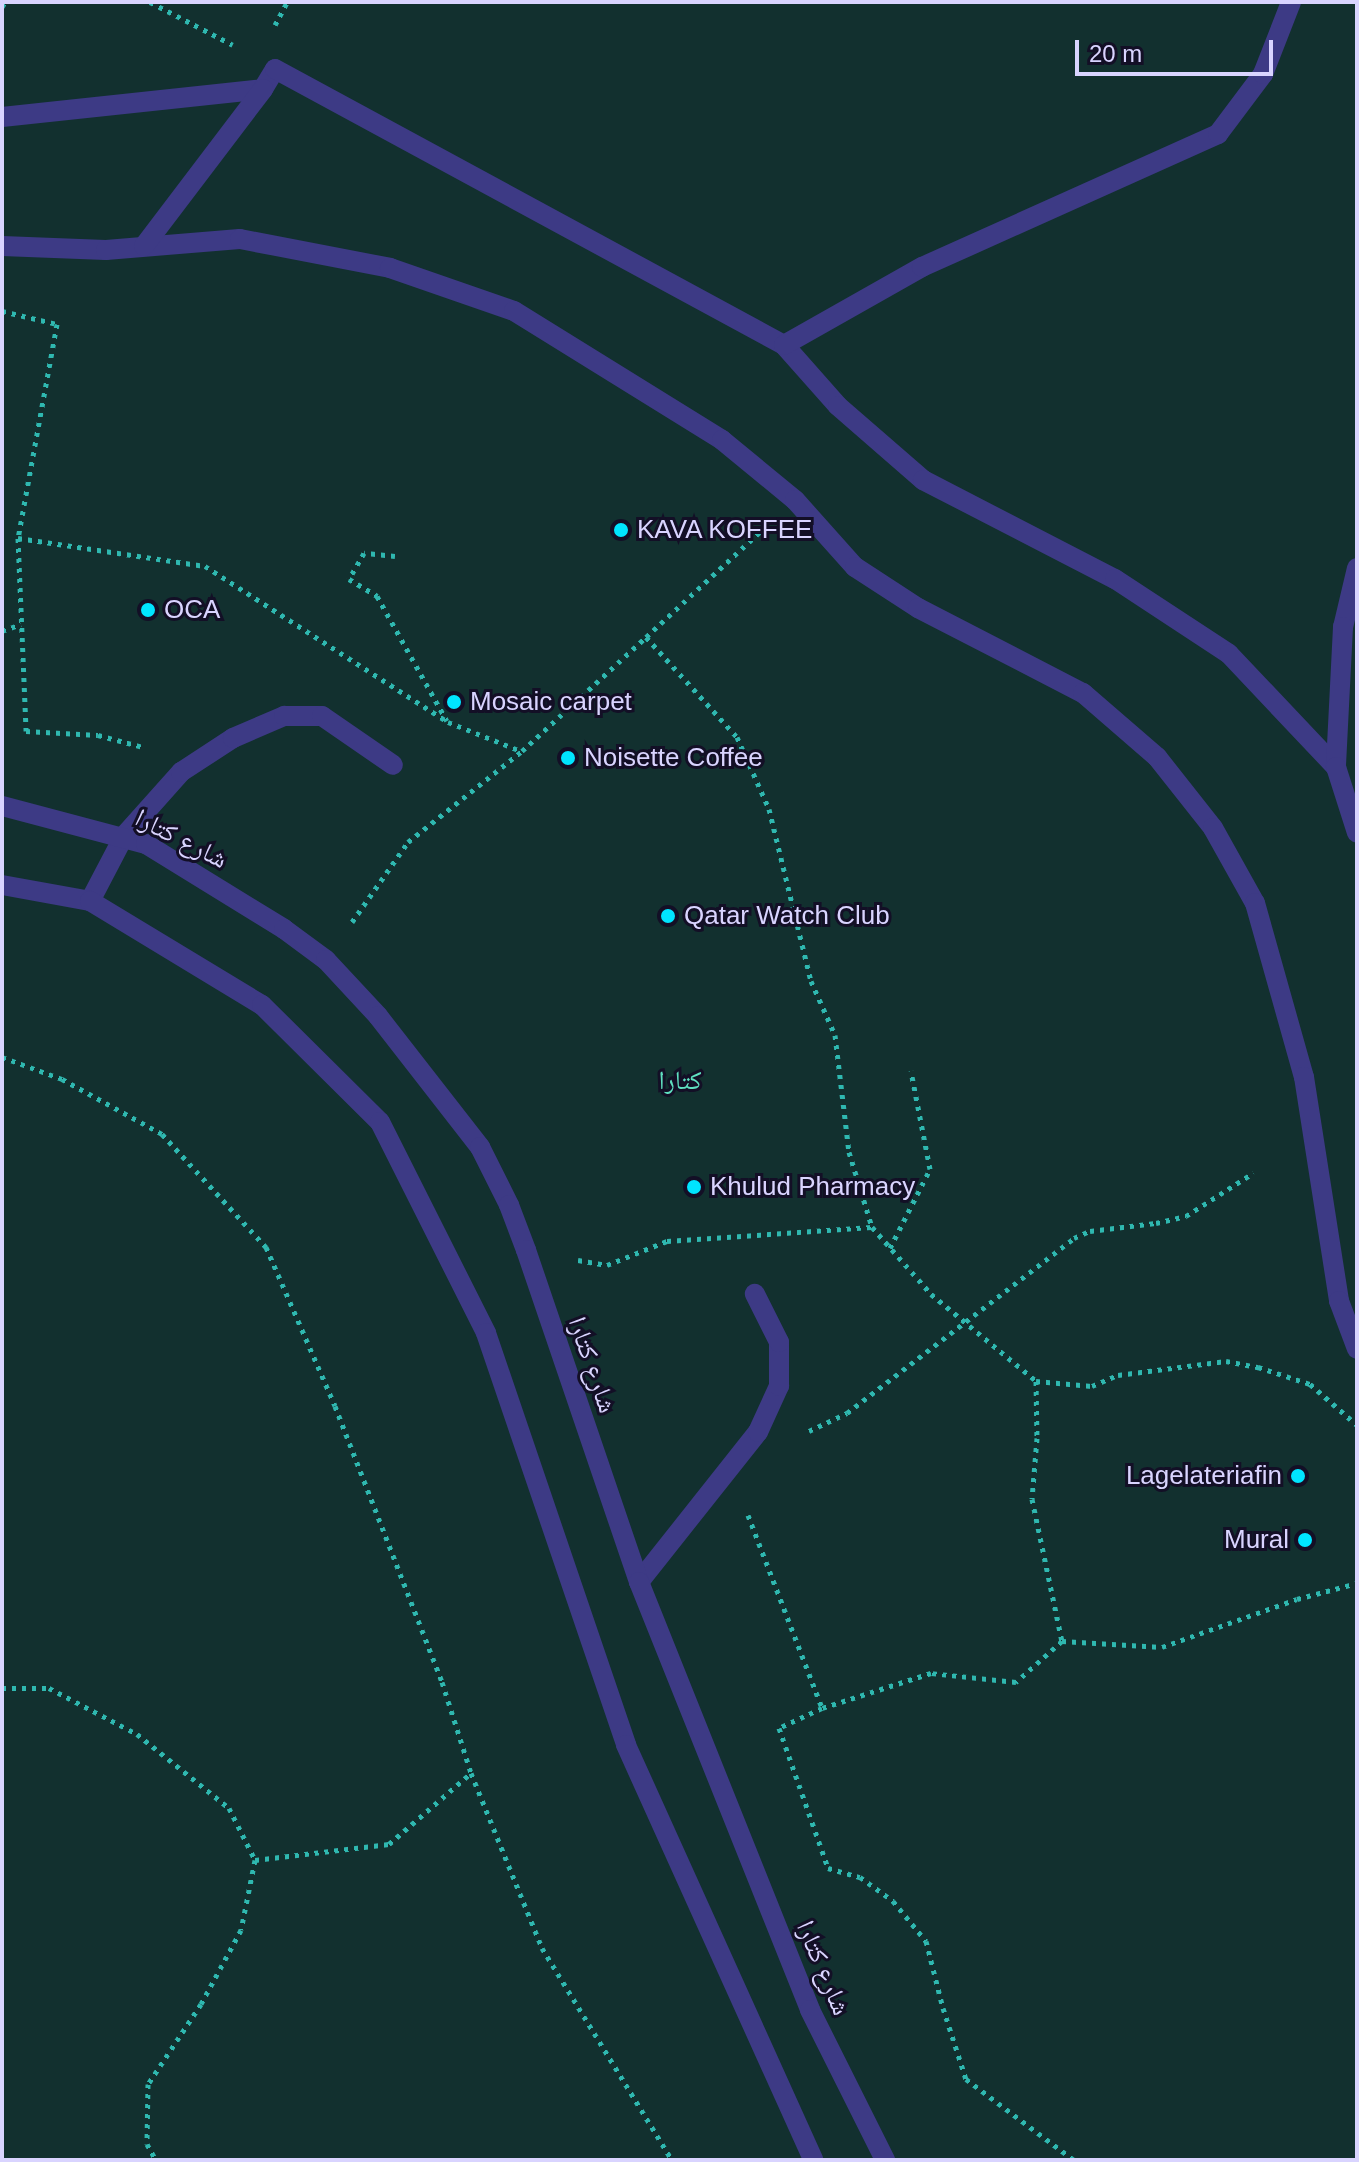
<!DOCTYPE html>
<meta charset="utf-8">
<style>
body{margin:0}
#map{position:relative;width:1359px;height:2162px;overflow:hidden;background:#130f26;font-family:Arial,"Noto Naskh Arabic",sans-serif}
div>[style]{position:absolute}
.green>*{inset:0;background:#12302f;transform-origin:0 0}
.path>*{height:5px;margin-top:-2.5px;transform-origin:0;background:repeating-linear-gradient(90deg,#2fb8b0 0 4px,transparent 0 10px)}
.lane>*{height:20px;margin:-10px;padding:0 10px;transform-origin:10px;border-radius:10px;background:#3d3a85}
.street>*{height:20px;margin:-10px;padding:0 10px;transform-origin:10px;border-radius:10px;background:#3d3a85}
.dots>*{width:22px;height:22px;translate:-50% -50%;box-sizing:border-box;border:4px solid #130f26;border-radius:50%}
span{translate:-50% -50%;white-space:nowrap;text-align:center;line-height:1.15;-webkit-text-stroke:6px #130f26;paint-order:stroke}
.poi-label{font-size:26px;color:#d9d4ff}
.left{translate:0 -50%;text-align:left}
.right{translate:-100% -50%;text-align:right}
.street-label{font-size:26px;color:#d9d4ff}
.park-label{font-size:26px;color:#5fe0c0}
.frame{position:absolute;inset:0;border:4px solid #d9d4ff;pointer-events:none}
.scale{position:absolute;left:1075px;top:40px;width:198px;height:36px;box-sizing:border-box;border:4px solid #d9d4ff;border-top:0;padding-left:10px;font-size:24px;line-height:28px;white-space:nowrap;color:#d9d4ff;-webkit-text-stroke:6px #130f26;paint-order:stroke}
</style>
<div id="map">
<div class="green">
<i style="left:2px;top:2px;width:1355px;height:2158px"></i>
</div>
<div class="path">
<i style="left:150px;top:2px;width:93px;rotate:27.4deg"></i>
<i style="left:2px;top:7px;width:6px;rotate:-59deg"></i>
<i style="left:275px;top:25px;width:26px;rotate:-62deg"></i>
<i style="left:2px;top:311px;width:57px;rotate:13.3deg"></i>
<i style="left:57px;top:324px;width:218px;rotate:100.3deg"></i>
<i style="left:18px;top:538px;width:189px;rotate:8.5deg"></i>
<i style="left:205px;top:566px;width:289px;rotate:32.7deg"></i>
<i style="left:448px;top:722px;width:79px;rotate:21.7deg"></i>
<i style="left:18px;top:538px;width:193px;rotate:87.6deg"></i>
<i style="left:26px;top:731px;width:72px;rotate:3.2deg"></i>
<i style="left:98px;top:735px;width:47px;rotate:14.9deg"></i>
<i style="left:395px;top:556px;width:31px;rotate:-174deg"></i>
<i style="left:364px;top:553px;width:30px;rotate:120deg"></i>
<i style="left:349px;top:579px;width:33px;rotate:31deg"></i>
<i style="left:377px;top:596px;width:143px;rotate:60.8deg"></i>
<i style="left:2px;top:631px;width:20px;rotate:-20deg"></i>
<i style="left:646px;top:637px;width:159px;rotate:-42.7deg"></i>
<i style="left:352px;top:922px;width:98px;rotate:-55deg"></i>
<i style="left:408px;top:842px;width:146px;rotate:-38.6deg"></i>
<i style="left:522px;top:751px;width:168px;rotate:-42.6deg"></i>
<i style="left:646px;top:637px;width:135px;rotate:47.7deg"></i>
<i style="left:737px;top:737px;width:79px;rotate:66deg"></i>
<i style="left:769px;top:809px;width:177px;rotate:76.3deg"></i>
<i style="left:811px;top:981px;width:59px;rotate:66deg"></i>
<i style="left:835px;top:1035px;width:118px;rotate:83.2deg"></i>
<i style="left:849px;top:1152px;width:78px;rotate:73deg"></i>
<i style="left:872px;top:1227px;width:89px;rotate:48.6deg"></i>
<i style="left:931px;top:1294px;width:136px;rotate:39.6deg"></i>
<i style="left:1036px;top:1381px;width:56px;rotate:5.1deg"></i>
<i style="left:1092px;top:1386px;width:28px;rotate:-23deg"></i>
<i style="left:1118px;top:1375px;width:109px;rotate:-7.4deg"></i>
<i style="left:1226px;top:1361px;width:33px;rotate:11deg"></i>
<i style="left:1258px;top:1367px;width:55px;rotate:18.1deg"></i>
<i style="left:1310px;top:1384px;width:62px;rotate:41.1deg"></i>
<i style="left:2px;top:1057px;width:64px;rotate:20.1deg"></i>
<i style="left:62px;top:1079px;width:114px;rotate:28.8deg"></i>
<i style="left:162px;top:1134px;width:154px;rotate:47.4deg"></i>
<i style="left:266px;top:1247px;width:173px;rotate:66.5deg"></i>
<i style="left:335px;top:1406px;width:296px;rotate:68.8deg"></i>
<i style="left:442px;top:1682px;width:96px;rotate:72.3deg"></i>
<i style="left:471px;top:1773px;width:189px;rotate:67.9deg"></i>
<i style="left:542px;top:1948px;width:249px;rotate:58.5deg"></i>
<i style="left:890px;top:1248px;width:89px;rotate:-63.1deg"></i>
<i style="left:930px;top:1169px;width:100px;rotate:-101deg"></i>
<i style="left:578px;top:1260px;width:29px;rotate:10deg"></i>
<i style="left:607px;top:1265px;width:65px;rotate:-21.8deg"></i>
<i style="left:667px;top:1241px;width:205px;rotate:-3.9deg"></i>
<i style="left:1036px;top:1381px;width:57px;rotate:89deg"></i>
<i style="left:1037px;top:1438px;width:61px;rotate:94.7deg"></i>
<i style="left:1032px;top:1499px;width:145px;rotate:78.1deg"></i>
<i style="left:1062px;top:1641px;width:62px;rotate:138.3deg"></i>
<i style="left:1016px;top:1682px;width:85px;rotate:-174deg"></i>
<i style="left:931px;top:1673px;width:114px;rotate:162.2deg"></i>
<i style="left:822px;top:1708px;width:47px;rotate:155.1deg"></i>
<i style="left:779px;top:1728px;width:148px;rotate:70.7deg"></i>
<i style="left:828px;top:1868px;width:33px;rotate:16deg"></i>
<i style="left:860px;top:1877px;width:41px;rotate:36deg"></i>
<i style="left:893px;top:1901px;width:52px;rotate:50.5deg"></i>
<i style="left:926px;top:1941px;width:69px;rotate:75.8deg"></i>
<i style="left:943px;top:2008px;width:75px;rotate:72.1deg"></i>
<i style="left:966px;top:2079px;width:135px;rotate:36.9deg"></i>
<i style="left:809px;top:1431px;width:42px;rotate:-25.3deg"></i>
<i style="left:847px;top:1413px;width:287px;rotate:-37.6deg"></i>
<i style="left:1074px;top:1238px;width:17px;rotate:-24deg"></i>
<i style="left:1090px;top:1231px;width:66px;rotate:-6.9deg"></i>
<i style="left:1156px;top:1223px;width:31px;rotate:-13deg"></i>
<i style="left:1186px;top:1216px;width:80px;rotate:-32.7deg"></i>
<i style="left:748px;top:1515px;width:207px;rotate:69deg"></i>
<i style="left:1062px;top:1641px;width:100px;rotate:3.4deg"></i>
<i style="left:1162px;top:1647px;width:143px;rotate:-19.6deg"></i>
<i style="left:1297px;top:1599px;width:62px;rotate:-14.9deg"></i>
<i style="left:2px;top:1688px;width:47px"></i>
<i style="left:49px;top:1688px;width:99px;rotate:27.6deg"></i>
<i style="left:137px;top:1734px;width:118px;rotate:38.8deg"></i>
<i style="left:229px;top:1808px;width:58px;rotate:63.4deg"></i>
<i style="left:255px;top:1860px;width:71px;rotate:101.3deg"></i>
<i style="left:241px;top:1930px;width:84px;rotate:118.4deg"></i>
<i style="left:201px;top:2004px;width:96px;rotate:123.5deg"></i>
<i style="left:148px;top:2084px;width:60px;rotate:91deg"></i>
<i style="left:147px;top:2144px;width:18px;rotate:61deg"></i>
<i style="left:255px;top:1860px;width:135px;rotate:-6.8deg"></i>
<i style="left:389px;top:1844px;width:108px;rotate:-40.9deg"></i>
</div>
<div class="lane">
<i style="left:90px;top:901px;width:73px;rotate:-62.4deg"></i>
<i style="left:124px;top:836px;width:86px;rotate:-48.3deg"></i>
<i style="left:181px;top:772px;width:62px;rotate:-33.2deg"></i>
<i style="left:233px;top:738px;width:56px;rotate:-23.3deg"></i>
<i style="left:284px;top:716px;width:38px"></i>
<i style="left:322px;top:716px;width:86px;rotate:34.6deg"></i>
<i style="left:639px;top:1582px;width:191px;rotate:-51.6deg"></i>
<i style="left:758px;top:1432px;width:51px;rotate:-65.5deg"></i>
<i style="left:779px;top:1386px;width:44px;rotate:-90deg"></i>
<i style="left:779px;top:1342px;width:54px;rotate:-116.6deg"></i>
</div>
<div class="street">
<i style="left:2px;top:117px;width:262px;rotate:-6.1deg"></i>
<i style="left:263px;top:89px;width:23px;rotate:-59deg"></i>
<i style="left:275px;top:69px;width:579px;rotate:28.47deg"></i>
<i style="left:784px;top:345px;width:81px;rotate:48.5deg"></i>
<i style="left:838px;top:406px;width:113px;rotate:41deg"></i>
<i style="left:923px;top:480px;width:216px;rotate:27.3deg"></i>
<i style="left:1115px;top:579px;width:136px;rotate:33.3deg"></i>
<i style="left:1229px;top:654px;width:156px;rotate:46.6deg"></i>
<i style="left:2px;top:246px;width:104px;rotate:2.2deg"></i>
<i style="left:106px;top:250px;width:134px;rotate:-4.7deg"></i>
<i style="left:240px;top:239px;width:153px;rotate:10.9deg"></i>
<i style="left:390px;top:268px;width:131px;rotate:19.1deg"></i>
<i style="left:514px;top:311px;width:245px;rotate:31.8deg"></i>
<i style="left:722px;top:440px;width:94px;rotate:39.4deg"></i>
<i style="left:795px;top:500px;width:90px;rotate:48.2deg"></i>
<i style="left:855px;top:567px;width:75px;rotate:33.1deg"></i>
<i style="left:918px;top:608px;width:186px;rotate:27.3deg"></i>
<i style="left:1083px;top:693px;width:98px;rotate:40.9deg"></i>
<i style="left:1157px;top:757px;width:90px;rotate:51.7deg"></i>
<i style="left:1213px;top:828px;width:86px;rotate:60.8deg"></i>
<i style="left:1255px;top:903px;width:181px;rotate:74.3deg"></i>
<i style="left:1304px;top:1077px;width:227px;rotate:81.1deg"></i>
<i style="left:1339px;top:1301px;width:51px;rotate:69.4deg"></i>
<i style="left:144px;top:246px;width:197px;rotate:-52.8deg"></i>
<i style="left:784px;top:345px;width:159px;rotate:-29.5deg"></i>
<i style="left:922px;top:267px;width:325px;rotate:-24.2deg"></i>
<i style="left:1218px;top:134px;width:75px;rotate:-53.1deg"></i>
<i style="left:1263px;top:74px;width:77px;rotate:-68.7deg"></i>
<i style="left:1357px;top:568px;width:61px;rotate:103.3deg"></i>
<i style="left:1343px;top:627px;width:140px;rotate:92.9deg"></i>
<i style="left:1336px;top:767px;width:69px;rotate:72.3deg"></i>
<i style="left:2px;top:806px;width:149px;rotate:14.8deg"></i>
<i style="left:146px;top:844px;width:162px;rotate:31.6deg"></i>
<i style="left:284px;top:929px;width:52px;rotate:36.4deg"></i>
<i style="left:326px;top:960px;width:76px;rotate:47.1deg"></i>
<i style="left:378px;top:1016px;width:166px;rotate:52.1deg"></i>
<i style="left:480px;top:1147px;width:65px;rotate:63.4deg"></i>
<i style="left:509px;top:1205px;width:48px;rotate:69.3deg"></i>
<i style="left:526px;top:1250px;width:351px;rotate:71.2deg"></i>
<i style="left:639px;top:1582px;width:461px;rotate:68.2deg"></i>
<i style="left:810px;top:2010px;width:168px;rotate:63.4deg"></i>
<i style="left:2px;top:885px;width:89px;rotate:10.3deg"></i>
<i style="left:90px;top:901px;width:201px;rotate:31.2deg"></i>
<i style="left:262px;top:1005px;width:166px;rotate:44.8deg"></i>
<i style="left:380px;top:1122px;width:236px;rotate:63.3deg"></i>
<i style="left:486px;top:1333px;width:435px;rotate:71.2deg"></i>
<i style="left:626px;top:1745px;width:455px;rotate:65.7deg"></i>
</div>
<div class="dots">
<i style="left:621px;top:530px;background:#00e5ff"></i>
<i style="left:148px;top:610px;background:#00e5ff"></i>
<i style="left:454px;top:702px;background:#00e5ff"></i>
<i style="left:568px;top:758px;background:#00e5ff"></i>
<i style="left:668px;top:916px;background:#00e5ff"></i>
<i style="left:694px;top:1187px;background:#00e5ff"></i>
<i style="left:1298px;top:1476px;background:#00e5ff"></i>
<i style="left:1305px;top:1540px;background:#00e5ff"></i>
</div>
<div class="poi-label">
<span class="left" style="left:637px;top:530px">KAVA KOFFEE</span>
<span class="left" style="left:164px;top:610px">OCA</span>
<span class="left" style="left:470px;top:702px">Mosaic carpet</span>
<span class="left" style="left:584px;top:758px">Noisette Coffee</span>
<span class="left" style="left:684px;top:916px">Qatar Watch Club</span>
<span class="left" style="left:710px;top:1187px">Khulud Pharmacy</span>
<span class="right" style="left:1282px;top:1476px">Lagelateriafin</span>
<span class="right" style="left:1289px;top:1540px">Mural</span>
</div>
<div class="street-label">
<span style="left:181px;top:839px;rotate:27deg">شارع كتارا</span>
<span style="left:592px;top:1365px;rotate:71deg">شارع كتارا</span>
<span style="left:823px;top:1968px;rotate:67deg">شارع كتارا</span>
</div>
<div class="park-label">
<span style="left:680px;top:1081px">كتارا</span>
</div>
<div class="frame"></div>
<div class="scale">20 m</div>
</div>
